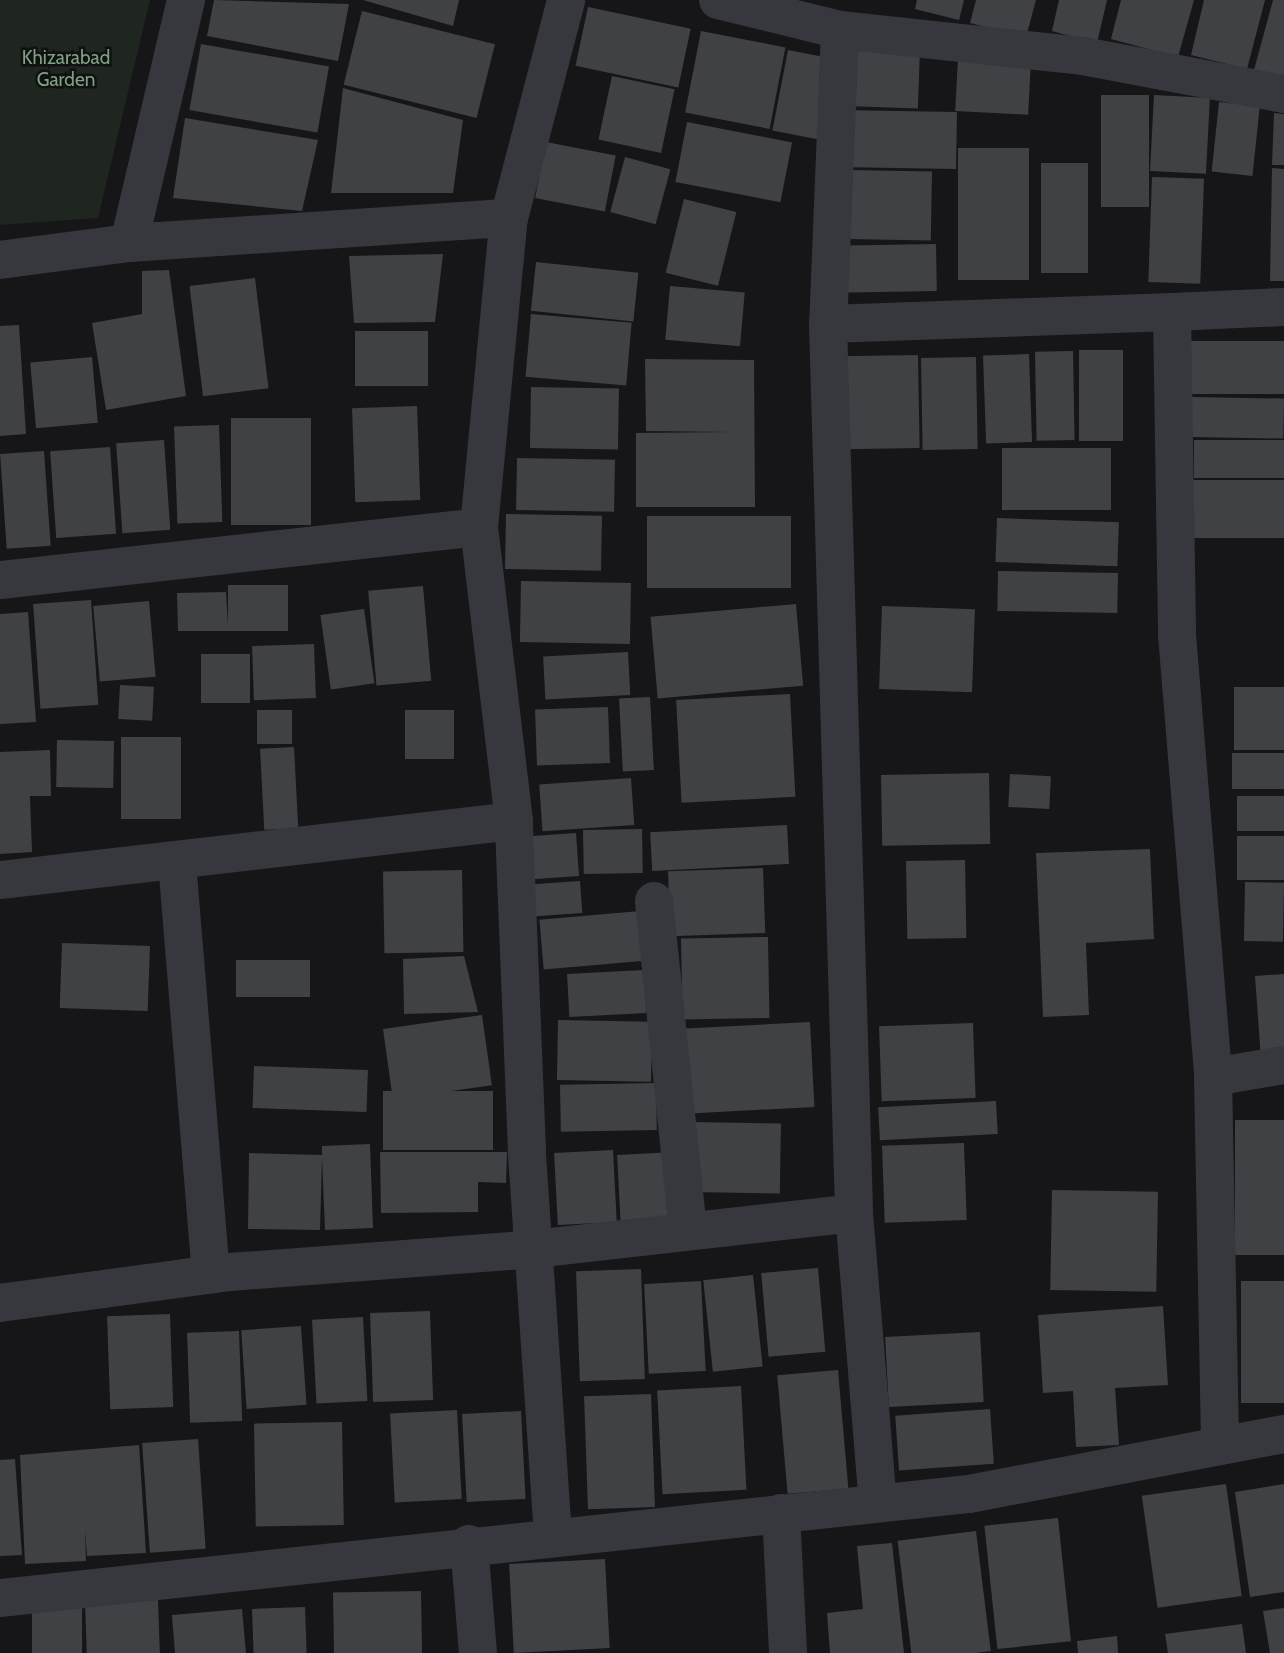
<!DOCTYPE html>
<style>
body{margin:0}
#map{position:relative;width:1284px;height:1653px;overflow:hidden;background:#161618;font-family:Cabin,sans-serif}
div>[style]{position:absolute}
.green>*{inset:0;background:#1e261f}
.building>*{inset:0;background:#404145;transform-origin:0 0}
.minor>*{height:38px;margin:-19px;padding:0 19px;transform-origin:19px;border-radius:19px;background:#37383d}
span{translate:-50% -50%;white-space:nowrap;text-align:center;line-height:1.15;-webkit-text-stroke:5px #111113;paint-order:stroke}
.park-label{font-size:19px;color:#7fa381}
</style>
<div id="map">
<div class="green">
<i style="clip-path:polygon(0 0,150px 0,98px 218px,0 225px)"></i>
</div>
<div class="building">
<i style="clip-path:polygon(214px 0,349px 4px,338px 61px,207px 36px)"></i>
<i style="clip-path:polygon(363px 0,459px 0,453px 26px)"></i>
<i style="clip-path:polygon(917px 0,964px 0,959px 20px,915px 9px)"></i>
<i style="clip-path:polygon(976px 0,1036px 0,1026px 37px,970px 23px)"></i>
<i style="clip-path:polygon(1059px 0,1107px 0,1097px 43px,1052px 31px)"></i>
<i style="clip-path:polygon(1121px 0,1194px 0,1178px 57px,1111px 39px)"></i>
<i style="clip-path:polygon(1204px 0,1265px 0,1247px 69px,1191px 55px)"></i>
<i style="clip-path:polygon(1273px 0,1284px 0,1284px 78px,1254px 70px)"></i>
<i style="left:588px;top:7px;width:105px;height:60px;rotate:12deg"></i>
<i style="left:362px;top:11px;width:137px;height:76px;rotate:14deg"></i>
<i style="left:701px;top:31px;width:86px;height:83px;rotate:11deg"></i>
<i style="left:201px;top:44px;width:130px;height:67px;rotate:10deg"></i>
<i style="left:848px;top:47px;width:72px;height:59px;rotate:2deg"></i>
<i style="left:788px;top:50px;width:46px;height:82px;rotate:11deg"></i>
<i style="left:958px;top:58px;width:73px;height:53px;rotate:3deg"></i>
<i style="left:612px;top:76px;width:64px;height:65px;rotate:12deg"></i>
<i style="clip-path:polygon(343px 88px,463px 120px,453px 193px,331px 193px)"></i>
<i style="left:1101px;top:95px;width:48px;height:112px"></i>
<i style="left:1154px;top:95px;width:56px;height:76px;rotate:3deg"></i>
<i style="left:1219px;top:102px;width:41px;height:70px;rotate:6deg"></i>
<i style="left:957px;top:112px;width:57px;height:104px;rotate:91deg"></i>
<i style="clip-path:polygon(1274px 113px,1284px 114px,1284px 165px,1272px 165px)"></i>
<i style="clip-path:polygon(185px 118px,318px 140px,302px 211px,173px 198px)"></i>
<i style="left:687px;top:122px;width:107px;height:61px;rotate:11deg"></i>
<i style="left:546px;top:142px;width:71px;height:57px;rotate:11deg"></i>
<i style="left:1029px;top:148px;width:132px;height:71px;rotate:90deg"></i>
<i style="left:625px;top:157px;width:47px;height:57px;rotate:15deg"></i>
<i style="left:1041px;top:163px;width:47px;height:110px"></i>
<i style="clip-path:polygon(1272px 168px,1284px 169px,1284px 281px,1270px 281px)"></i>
<i style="left:849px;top:170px;width:83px;height:69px;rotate:1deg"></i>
<i style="left:1152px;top:177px;width:52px;height:105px;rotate:2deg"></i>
<i style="left:684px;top:199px;width:54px;height:76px;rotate:14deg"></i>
<i style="left:936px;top:244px;width:47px;height:89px;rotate:89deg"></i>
<i style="clip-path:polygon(443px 254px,435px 322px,354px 323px,349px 256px)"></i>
<i style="left:536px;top:262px;width:103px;height:49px;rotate:6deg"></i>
<i style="clip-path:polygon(169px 270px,186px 396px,106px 410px,92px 323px,142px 314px,142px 271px)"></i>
<i style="left:255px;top:278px;width:111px;height:66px;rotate:83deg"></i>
<i style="left:670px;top:286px;width:75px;height:54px;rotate:5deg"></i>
<i style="left:531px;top:314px;width:101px;height:63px;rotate:5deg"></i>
<i style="clip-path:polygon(19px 325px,26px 434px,0 436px,0 326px)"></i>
<i style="left:355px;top:331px;width:73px;height:55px"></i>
<i style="left:1284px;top:341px;width:53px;height:111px;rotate:90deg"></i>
<i style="left:1079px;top:350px;width:44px;height:91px"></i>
<i style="left:1073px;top:351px;width:89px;height:38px;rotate:89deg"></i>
<i style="left:1029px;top:354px;width:88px;height:46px;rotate:88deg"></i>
<i style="left:918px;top:355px;width:93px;height:77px;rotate:89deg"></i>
<i style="left:92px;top:357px;width:66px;height:62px;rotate:85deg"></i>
<i style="left:976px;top:357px;width:92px;height:55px;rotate:89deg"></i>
<i style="clip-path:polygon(645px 359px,754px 360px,755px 507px,636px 507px,636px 433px,733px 432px,646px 431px)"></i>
<i style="left:531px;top:387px;width:88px;height:61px;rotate:1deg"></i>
<i style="left:1192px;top:397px;width:92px;height:40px;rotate:1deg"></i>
<i style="left:417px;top:406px;width:94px;height:65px;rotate:88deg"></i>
<i style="left:231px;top:418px;width:80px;height:107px"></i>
<i style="left:219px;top:425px;width:97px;height:45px;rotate:88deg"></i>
<i style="left:164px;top:440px;width:90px;height:48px;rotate:86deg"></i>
<i style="left:1194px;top:440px;width:90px;height:38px"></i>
<i style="left:110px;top:447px;width:87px;height:60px;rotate:86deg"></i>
<i style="left:1002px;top:448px;width:109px;height:62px"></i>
<i style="left:44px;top:451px;width:95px;height:44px;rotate:86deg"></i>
<i style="left:517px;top:458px;width:98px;height:52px;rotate:1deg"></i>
<i style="left:1284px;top:480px;width:58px;height:99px;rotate:90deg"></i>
<i style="left:506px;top:514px;width:96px;height:55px;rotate:1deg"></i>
<i style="left:791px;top:516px;width:72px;height:144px;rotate:90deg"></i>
<i style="left:997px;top:518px;width:122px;height:44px;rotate:2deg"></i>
<i style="left:998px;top:571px;width:120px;height:40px;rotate:1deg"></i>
<i style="left:521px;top:581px;width:110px;height:61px;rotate:1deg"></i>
<i style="clip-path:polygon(228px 585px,288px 585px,288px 631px,178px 631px,177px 593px,226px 592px,228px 625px)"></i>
<i style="left:423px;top:586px;width:95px;height:55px;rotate:85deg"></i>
<i style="left:91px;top:600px;width:105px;height:58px;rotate:86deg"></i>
<i style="left:149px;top:601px;width:76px;height:56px;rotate:85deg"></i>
<i style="left:796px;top:604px;width:82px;height:146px;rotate:85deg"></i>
<i style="left:882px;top:606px;width:93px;height:83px;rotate:2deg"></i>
<i style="left:364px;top:609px;width:75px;height:44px;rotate:82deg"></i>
<i style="clip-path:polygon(28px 612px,36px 722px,0 724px,0 614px)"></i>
<i style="left:314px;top:644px;width:54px;height:62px;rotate:88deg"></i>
<i style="left:628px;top:652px;width:43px;height:85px;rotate:87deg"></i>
<i style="left:201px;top:654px;width:49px;height:49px"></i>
<i style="left:120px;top:685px;width:34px;height:34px;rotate:3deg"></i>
<i style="left:1284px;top:687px;width:63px;height:50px;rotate:90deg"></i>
<i style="left:790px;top:694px;width:103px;height:114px;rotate:87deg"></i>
<i style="left:650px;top:697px;width:73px;height:31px;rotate:87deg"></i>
<i style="left:608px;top:707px;width:56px;height:73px;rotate:88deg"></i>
<i style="left:257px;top:710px;width:35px;height:34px"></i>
<i style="left:454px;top:710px;width:49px;height:49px;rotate:90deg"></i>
<i style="left:121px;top:737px;width:60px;height:82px"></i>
<i style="left:57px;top:740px;width:57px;height:47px;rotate:1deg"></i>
<i style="left:294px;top:747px;width:81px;height:34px;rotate:87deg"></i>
<i style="clip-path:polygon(50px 750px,51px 796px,30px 796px,32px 852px,0 854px,0 752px)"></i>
<i style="left:1232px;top:753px;width:52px;height:36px"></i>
<i style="left:989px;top:773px;width:71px;height:108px;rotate:89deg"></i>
<i style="left:1010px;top:774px;width:41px;height:33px;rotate:3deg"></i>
<i style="left:631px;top:778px;width:47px;height:92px;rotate:86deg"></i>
<i style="left:1237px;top:796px;width:47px;height:35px"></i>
<i style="left:787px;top:825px;width:39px;height:137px;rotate:87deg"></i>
<i style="left:642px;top:829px;width:44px;height:59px;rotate:89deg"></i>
<i style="left:576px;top:833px;width:43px;height:54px;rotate:86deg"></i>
<i style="left:1237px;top:836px;width:47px;height:44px"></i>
<i style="clip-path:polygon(1150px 849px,1154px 939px,1086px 943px,1089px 1015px,1043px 1017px,1036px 853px)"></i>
<i style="left:965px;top:860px;width:78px;height:59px;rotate:89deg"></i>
<i style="left:763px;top:868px;width:65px;height:95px;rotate:88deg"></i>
<i style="left:462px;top:870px;width:82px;height:79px;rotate:89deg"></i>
<i style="left:580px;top:881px;width:32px;height:54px;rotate:86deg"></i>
<i style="left:1245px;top:882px;width:39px;height:59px;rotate:1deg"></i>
<i style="left:640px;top:911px;width:50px;height:101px;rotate:85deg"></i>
<i style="left:768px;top:937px;width:81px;height:87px;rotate:89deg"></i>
<i style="left:62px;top:943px;width:88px;height:65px;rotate:2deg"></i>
<i style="clip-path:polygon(464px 956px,478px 1012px,404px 1014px,403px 959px)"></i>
<i style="left:310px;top:960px;width:37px;height:74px;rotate:90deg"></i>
<i style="left:644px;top:970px;width:43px;height:77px;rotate:87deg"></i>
<i style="clip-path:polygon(1284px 974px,1284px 1058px,1261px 1059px,1255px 976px)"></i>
<i style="left:482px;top:1015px;width:71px;height:100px;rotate:82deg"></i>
<i style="left:558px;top:1020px;width:94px;height:60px;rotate:1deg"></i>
<i style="left:810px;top:1022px;width:85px;height:125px;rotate:87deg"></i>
<i style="left:973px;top:1023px;width:75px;height:94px;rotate:88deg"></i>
<i style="left:254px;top:1066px;width:114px;height:42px;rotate:2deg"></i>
<i style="left:656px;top:1083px;width:47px;height:96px;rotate:89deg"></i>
<i style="left:383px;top:1091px;width:110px;height:59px"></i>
<i style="left:996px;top:1101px;width:33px;height:118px;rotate:87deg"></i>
<i style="left:1284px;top:1120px;width:135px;height:49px;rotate:90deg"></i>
<i style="left:692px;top:1122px;width:89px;height:70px;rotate:1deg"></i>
<i style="left:964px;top:1143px;width:77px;height:82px;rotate:88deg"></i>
<i style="clip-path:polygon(370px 1144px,373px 1228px,325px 1230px,322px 1158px,320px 1230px,248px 1229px,249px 1153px,322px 1155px,322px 1146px)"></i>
<i style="left:613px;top:1150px;width:72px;height:59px;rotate:87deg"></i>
<i style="clip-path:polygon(380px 1152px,507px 1152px,506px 1183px,478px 1182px,478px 1212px,381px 1213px)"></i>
<i style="left:674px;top:1152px;width:67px;height:57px;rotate:87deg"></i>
<i style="left:1052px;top:1190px;width:106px;height:100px;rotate:1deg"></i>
<i style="left:818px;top:1268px;width:84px;height:57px;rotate:85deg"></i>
<i style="left:641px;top:1269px;width:110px;height:65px;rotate:88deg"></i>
<i style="left:753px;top:1275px;width:92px;height:50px;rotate:84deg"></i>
<i style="left:701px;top:1281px;width:90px;height:57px;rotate:87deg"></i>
<i style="left:1284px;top:1281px;width:122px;height:43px;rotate:90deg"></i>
<i style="clip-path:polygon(1163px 1306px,1168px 1385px,1115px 1388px,1119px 1445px,1076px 1447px,1073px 1391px,1043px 1393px,1038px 1315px)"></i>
<i style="left:430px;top:1311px;width:89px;height:60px;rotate:88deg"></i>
<i style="left:170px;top:1314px;width:93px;height:63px;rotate:88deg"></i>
<i style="left:363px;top:1317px;width:84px;height:51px;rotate:87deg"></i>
<i style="left:301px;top:1326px;width:79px;height:60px;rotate:86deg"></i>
<i style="left:239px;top:1331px;width:90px;height:52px;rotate:88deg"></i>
<i style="left:980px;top:1332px;width:70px;height:95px;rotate:87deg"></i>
<i style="left:838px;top:1370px;width:119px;height:61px;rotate:85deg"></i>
<i style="left:741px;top:1386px;width:104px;height:84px;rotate:87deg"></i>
<i style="left:651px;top:1394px;width:113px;height:67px;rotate:88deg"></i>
<i style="left:990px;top:1409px;width:55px;height:95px;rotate:86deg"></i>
<i style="left:457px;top:1410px;width:89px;height:67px;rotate:87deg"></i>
<i style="left:521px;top:1411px;width:88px;height:59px;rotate:87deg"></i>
<i style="left:342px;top:1422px;width:103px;height:88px;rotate:89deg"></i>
<i style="left:198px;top:1439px;width:110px;height:56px;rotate:86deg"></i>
<i style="clip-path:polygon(139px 1445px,146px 1553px,87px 1556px,85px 1530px,86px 1561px,25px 1564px,20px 1455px)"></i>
<i style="clip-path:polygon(15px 1459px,22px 1555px,0 1556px,0 1460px)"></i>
<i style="left:1226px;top:1484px;width:113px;height:85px;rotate:82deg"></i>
<i style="clip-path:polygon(1284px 1484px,1284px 1592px,1250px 1597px,1235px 1492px)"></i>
<i style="left:1058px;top:1518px;width:124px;height:74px;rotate:84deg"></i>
<i style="left:976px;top:1531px;width:121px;height:79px;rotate:83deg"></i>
<i style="clip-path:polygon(892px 1543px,904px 1653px,830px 1653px,827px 1613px,863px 1609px,857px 1546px)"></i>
<i style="left:605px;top:1559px;width:89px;height:96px;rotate:87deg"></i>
<i style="left:421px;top:1591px;width:62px;height:88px;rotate:89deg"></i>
<i style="left:158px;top:1600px;width:53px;height:73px;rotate:88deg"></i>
<i style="left:32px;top:1605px;width:50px;height:48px"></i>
<i style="left:305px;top:1607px;width:46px;height:53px;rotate:88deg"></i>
<i style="clip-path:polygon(1284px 1608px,1284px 1653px,1270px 1653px,1263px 1611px)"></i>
<i style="clip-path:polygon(242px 1609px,246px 1653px,175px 1653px,172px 1615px)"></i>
<i style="clip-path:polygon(1242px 1624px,1246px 1653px,1168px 1653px,1165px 1634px)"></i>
<i style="clip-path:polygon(1117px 1636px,1118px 1653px,1078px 1653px,1077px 1641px)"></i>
</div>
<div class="minor">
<i style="left:718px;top:0;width:126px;rotate:13.8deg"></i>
<i style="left:840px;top:30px;width:244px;rotate:6.1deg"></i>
<i style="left:1083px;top:56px;width:205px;rotate:10.7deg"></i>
<i style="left:840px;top:30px;width:294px;rotate:92.3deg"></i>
<i style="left:828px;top:324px;width:889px;rotate:88.32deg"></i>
<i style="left:854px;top:1213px;width:291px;rotate:85.3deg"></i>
<i style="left:129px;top:243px;width:381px;rotate:-3.8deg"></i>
<i style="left:0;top:260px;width:130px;rotate:-7.5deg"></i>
<i style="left:129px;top:243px;width:250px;rotate:-76.8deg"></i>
<i style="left:1284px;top:307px;width:112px;rotate:177.4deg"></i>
<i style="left:1172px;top:312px;width:323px;rotate:89.1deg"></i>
<i style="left:1177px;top:635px;width:443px;rotate:85.3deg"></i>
<i style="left:1213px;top:1077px;width:72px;rotate:-9.6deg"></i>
<i style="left:828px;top:324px;width:344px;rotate:-2deg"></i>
<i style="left:0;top:580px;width:482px;rotate:-6.3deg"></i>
<i style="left:177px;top:862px;width:414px;rotate:85.3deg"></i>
<i style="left:0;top:880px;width:517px;rotate:-6.55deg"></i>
<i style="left:654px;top:901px;width:329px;rotate:84.1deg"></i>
<i style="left:1213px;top:1077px;width:369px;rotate:88.9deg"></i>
<i style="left:0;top:1303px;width:232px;rotate:-7.7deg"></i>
<i style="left:230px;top:1272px;width:305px;rotate:-4.3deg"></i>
<i style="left:534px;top:1249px;width:322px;rotate:-6.4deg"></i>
<i style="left:781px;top:1513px;width:140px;rotate:87.1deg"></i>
<i style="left:553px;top:1536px;width:386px;rotate:-93.9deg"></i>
<i style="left:527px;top:1151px;width:330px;rotate:-92.3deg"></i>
<i style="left:514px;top:821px;width:296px;rotate:-96.8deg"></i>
<i style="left:479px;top:527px;width:310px;rotate:-84.5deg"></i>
<i style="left:509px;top:218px;width:225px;rotate:-75.3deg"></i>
<i style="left:469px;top:1544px;width:109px;rotate:85.3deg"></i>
<i style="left:0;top:1598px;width:975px;rotate:-6.13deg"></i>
<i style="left:969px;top:1494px;width:321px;rotate:-10.8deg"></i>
</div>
<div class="park-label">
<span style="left:66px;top:69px">Khizarabad<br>Garden</span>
</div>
</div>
